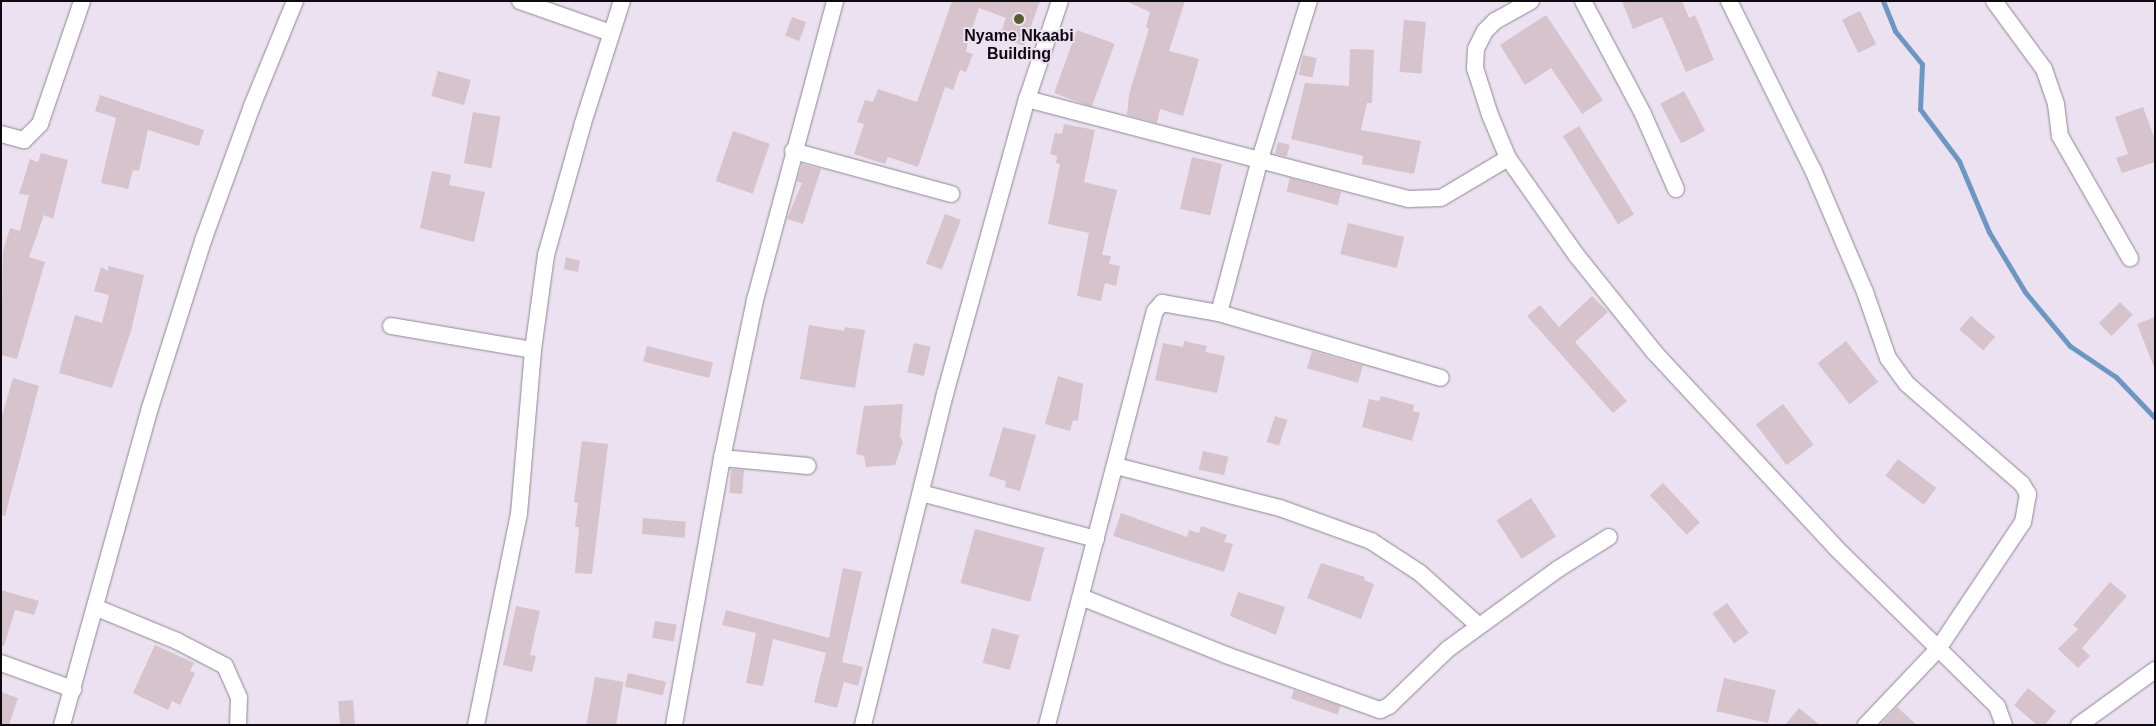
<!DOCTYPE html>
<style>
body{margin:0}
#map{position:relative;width:2156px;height:726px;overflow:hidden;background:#ece1f1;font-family:Arial,sans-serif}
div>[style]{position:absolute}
.stream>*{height:5px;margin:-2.5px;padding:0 2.5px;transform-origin:2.5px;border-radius:2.5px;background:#6d97c3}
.building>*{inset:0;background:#d6c3cc;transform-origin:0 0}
.roads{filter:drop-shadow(0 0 1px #8f8594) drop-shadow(0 0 1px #8f8594)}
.minor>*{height:16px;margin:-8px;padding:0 8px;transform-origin:8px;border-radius:8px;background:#fff}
.dots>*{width:14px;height:14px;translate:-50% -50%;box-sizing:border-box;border:2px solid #ece1f1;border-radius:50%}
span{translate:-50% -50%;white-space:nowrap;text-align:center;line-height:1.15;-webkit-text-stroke:4px #ece1f1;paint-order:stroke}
.poi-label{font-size:16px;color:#0e0a0f;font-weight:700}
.frame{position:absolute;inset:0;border:2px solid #0e0a0f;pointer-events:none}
</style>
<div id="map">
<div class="stream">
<i style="left:1883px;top:1px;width:32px;rotate:68deg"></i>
<i style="left:1895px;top:31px;width:43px;rotate:50.7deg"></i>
<i style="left:1922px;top:64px;width:45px;rotate:92.5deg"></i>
<i style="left:1920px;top:109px;width:65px;rotate:53.1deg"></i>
<i style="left:1959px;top:161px;width:77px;rotate:67.1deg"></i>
<i style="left:1989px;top:232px;width:70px;rotate:59deg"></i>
<i style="left:2025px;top:292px;width:70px;rotate:50.2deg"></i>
<i style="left:2070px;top:346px;width:55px;rotate:34deg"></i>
<i style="left:2116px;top:377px;width:57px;rotate:46.4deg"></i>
</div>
<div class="building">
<i style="clip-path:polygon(952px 1px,1040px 1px,1024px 46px,999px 37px,1006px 18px,979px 8px,968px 41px,966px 52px,973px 54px,966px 72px,960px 70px,953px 90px,945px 87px,918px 167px,888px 157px,885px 164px,854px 154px,864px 124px,857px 122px,865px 100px,873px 102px,878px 89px,917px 102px)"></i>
<i style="clip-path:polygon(1126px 1px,1185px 1px,1169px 51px,1199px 59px,1183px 116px,1160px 109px,1157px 123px,1127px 115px,1129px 94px,1149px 29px,1146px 27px,1150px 12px)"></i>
<i style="clip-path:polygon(1622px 1px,1682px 1px,1689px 18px,1695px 15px,1714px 60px,1686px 72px,1662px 17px,1633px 29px)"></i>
<i style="left:1860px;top:11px;width:37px;height:20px;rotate:64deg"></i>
<i style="clip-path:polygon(1546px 15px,1603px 100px,1582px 114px,1551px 68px,1525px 85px,1500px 45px)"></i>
<i style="left:792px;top:17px;width:15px;height:20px;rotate:20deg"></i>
<i style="left:1404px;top:20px;width:22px;height:52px;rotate:5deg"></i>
<i style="left:1077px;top:30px;width:40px;height:67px;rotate:20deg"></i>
<i style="clip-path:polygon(1350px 49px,1374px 50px,1372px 103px,1367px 103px,1361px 130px,1421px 141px,1414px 174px,1362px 164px,1363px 156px,1291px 139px,1305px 83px,1349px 86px)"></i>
<i style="left:1303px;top:55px;width:14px;height:20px;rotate:12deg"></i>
<i style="left:438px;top:71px;width:34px;height:26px;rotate:15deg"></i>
<i style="left:1684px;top:91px;width:45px;height:27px;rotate:62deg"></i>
<i style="clip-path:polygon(100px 95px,204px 130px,199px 146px,148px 130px,139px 171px,133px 170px,128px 189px,101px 183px,116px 118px,95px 111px)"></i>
<i style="clip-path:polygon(2143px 107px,2155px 140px,2155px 162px,2122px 173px,2116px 158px,2128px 154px,2115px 117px)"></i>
<i style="left:473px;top:112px;width:28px;height:52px;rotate:10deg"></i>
<i style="clip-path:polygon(1064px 124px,1095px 130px,1084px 182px,1117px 190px,1102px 255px,1111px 256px,1109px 264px,1120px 266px,1116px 286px,1105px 283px,1101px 301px,1077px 296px,1089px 233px,1048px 224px,1060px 164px,1056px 163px,1057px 156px,1050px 154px,1055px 133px,1062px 134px)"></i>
<i style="left:1579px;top:126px;width:104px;height:19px;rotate:58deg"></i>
<i style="left:733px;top:131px;width:39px;height:53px;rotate:19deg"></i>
<i style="left:1278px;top:142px;width:12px;height:12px;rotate:14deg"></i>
<i style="clip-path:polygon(41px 153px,68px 160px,53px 219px,44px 215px,29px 257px,45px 262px,17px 359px,1px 355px,3px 251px,10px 228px,20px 231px,29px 195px,19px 194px,30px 159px,38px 162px)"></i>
<i style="left:1192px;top:157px;width:31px;height:53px;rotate:13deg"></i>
<i style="clip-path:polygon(802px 164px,821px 169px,803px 224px,787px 219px,802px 183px,797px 181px)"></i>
<i style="clip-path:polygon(432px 171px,451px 175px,449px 185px,485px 192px,474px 242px,420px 228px)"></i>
<i style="left:1290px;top:178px;width:53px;height:14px;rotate:15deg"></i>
<i style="left:945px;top:214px;width:17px;height:53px;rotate:21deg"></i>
<i style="left:1348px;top:223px;width:58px;height:32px;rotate:14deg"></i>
<i style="clip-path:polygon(566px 257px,580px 261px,578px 272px,564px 269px)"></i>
<i style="clip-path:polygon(108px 266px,144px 275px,131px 331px,112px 388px,59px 373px,75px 315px,102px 323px,109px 295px,94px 291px,101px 267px,108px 271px)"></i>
<i style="clip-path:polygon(1592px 296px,1608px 312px,1575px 342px,1627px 401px,1613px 413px,1527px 316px,1540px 305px,1559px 327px)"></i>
<i style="left:2120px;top:302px;width:18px;height:30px;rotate:45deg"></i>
<i style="left:1971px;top:316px;width:32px;height:18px;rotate:41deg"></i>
<i style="clip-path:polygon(2155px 317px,2155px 367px,2154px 367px,2137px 324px)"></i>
<i style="clip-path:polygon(809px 325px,844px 331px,845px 327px,865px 330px,855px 388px,800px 379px)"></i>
<i style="clip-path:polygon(1184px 341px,1207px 346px,1205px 352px,1225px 356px,1217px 393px,1155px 380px,1163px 343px,1183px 347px)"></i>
<i style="left:1846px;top:341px;width:52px;height:36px;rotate:52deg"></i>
<i style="left:914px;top:343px;width:17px;height:30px;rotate:13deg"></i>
<i style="left:647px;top:346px;width:68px;height:16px;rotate:14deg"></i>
<i style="left:1312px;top:351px;width:53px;height:18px;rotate:16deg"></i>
<i style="clip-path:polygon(1058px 376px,1083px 384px,1078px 421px,1073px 420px,1070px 431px,1045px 424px)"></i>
<i style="clip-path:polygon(13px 378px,39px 386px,5px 516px,1px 515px,1px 419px)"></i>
<i style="clip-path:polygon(1381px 396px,1414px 405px,1413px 411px,1420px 413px,1412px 441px,1362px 427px,1369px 399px,1379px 401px)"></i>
<i style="clip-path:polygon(903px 404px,900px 436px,903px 442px,895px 465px,866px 467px,864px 456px,856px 454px,864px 406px)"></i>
<i style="left:1783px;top:404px;width:51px;height:34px;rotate:53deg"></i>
<i style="left:1275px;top:416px;width:13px;height:27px;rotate:18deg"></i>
<i style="clip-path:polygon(1003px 427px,1036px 435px,1020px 491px,1005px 487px,1006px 481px,989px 476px)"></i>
<i style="clip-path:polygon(582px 441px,608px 444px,592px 574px,575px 573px,579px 527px,575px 527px,578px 503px,574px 502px)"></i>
<i style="left:1203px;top:451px;width:26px;height:19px;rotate:13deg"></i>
<i style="left:1898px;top:459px;width:48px;height:21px;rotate:37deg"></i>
<i style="left:731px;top:469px;width:13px;height:24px;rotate:4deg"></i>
<i style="left:1663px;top:483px;width:54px;height:18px;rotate:47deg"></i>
<i style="left:1531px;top:498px;width:46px;height:41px;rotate:57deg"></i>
<i style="clip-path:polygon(1121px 513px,1187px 537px,1189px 530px,1199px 533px,1201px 526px,1227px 535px,1224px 542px,1233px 544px,1224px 572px,1113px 536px)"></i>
<i style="left:643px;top:518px;width:43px;height:16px;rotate:5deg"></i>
<i style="left:975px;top:529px;width:72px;height:56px;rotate:15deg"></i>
<i style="clip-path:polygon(1321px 563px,1365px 577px,1364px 580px,1374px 584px,1361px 619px,1307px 598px)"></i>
<i style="clip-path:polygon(843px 568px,862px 572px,842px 662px,863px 667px,858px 686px,844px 682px,837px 708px,814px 702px,826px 653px,773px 639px,763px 686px,746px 683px,756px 633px,722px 625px,726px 610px,829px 638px)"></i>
<i style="clip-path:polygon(2110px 582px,2127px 596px,2082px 648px,2090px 656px,2078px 668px,2058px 649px,2078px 629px,2073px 625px)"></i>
<i style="clip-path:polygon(1px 590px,39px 601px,34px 615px,15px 610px,4px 646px,1px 645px)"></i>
<i style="clip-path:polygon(1238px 592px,1285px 607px,1276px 635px,1230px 616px)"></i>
<i style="left:1727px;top:603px;width:37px;height:18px;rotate:54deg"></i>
<i style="clip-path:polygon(516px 606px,540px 611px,530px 655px,536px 656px,532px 672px,503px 665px)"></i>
<i style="left:655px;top:621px;width:22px;height:17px;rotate:10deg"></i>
<i style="left:992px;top:628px;width:28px;height:36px;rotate:15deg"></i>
<i style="clip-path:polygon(155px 645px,194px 663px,190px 671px,195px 673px,180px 705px,172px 701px,168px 710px,133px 693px)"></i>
<i style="left:628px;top:673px;width:39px;height:14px;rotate:13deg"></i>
<i style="left:595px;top:677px;width:29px;height:49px;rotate:10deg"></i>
<i style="left:1724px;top:678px;width:53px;height:34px;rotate:13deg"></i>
<i style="clip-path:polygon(2028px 688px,2056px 711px,2045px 725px,2037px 725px,2014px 705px)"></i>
<i style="left:1294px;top:690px;width:49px;height:9px;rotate:19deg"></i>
<i style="clip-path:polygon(1px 692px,18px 698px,9px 725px,1px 725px)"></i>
<i style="left:353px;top:700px;width:25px;height:15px;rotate:85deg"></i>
<i style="clip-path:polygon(1897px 707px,1917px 725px,1880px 725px)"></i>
<i style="clip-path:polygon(1799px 708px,1820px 725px,1785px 725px)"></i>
</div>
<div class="roads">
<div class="minor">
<i style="left:520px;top:1px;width:96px;rotate:19.4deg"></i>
<i style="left:1531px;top:1px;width:41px;rotate:150.9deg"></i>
<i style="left:1495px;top:21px;width:14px;rotate:135deg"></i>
<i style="left:1485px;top:31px;width:20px;rotate:117deg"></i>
<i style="left:1476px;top:49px;width:19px;rotate:93deg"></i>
<i style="left:1475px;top:68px;width:49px;rotate:72.3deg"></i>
<i style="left:1490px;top:115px;width:47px;rotate:67.3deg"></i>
<i style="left:1508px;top:158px;width:120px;rotate:54.9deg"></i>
<i style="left:1577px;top:256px;width:124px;rotate:51.2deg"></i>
<i style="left:1655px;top:353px;width:265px;rotate:47.1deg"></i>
<i style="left:1835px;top:547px;width:227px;rotate:44.5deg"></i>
<i style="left:1997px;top:706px;width:20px;rotate:70deg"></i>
<i style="left:1583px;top:1px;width:128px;rotate:62deg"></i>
<i style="left:1643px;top:114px;width:82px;rotate:66.3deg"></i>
<i style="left:1729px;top:1px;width:189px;rotate:63.6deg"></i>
<i style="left:1813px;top:170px;width:133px;rotate:66.9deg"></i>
<i style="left:1865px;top:292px;width:70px;rotate:70.8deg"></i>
<i style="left:1888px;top:358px;width:32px;rotate:54deg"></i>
<i style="left:1907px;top:384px;width:152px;rotate:41deg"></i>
<i style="left:2022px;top:484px;width:12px;rotate:59deg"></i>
<i style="left:2028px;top:494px;width:28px;rotate:100deg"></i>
<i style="left:2023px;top:522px;width:153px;rotate:123.8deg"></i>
<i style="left:1938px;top:649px;width:105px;rotate:133.5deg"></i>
<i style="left:1994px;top:1px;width:84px;rotate:53.7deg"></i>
<i style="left:2044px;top:69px;width:37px;rotate:71deg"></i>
<i style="left:2056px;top:104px;width:32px;rotate:83deg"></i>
<i style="left:2060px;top:136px;width:141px;rotate:60.2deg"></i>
<i style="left:1027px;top:99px;width:395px;rotate:14.7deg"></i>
<i style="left:1409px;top:199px;width:32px;rotate:-2deg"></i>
<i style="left:1441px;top:198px;width:78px;rotate:-30.8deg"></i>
<i style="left:1px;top:134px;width:24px;rotate:15deg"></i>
<i style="left:24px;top:140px;width:23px;rotate:-45deg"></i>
<i style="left:40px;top:124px;width:130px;rotate:-71.1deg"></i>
<i style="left:793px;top:151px;width:164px;rotate:15.2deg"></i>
<i style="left:1219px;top:313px;width:159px;rotate:-75.1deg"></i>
<i style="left:1260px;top:159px;width:165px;rotate:-72.8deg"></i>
<i style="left:391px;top:326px;width:144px;rotate:9.6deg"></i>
<i style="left:722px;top:458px;width:86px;rotate:5.3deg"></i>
<i style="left:1116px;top:466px;width:169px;rotate:14.4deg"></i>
<i style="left:1280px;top:508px;width:97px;rotate:19.9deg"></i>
<i style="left:1371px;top:541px;width:59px;rotate:33.1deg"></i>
<i style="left:1420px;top:573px;width:79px;rotate:41.9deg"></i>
<i style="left:921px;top:493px;width:181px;rotate:14.7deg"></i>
<i style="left:1081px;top:597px;width:156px;rotate:21.8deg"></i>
<i style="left:1226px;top:655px;width:164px;rotate:19.7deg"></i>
<i style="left:1380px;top:710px;width:10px;rotate:-24deg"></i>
<i style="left:1389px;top:706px;width:82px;rotate:-44deg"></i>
<i style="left:1448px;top:649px;width:136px;rotate:-36deg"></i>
<i style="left:1558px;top:569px;width:60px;rotate:-32.1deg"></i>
<i style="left:97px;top:608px;width:87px;rotate:22.4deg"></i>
<i style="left:177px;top:641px;width:54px;rotate:27.5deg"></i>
<i style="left:225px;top:666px;width:35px;rotate:66deg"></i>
<i style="left:239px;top:698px;width:27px;rotate:92deg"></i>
<i style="left:1px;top:663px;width:77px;rotate:19.9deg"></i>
<i style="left:62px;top:725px;width:329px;rotate:-74.5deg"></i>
<i style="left:150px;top:408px;width:178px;rotate:-72.4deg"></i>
<i style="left:204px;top:238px;width:140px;rotate:-70deg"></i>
<i style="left:252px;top:106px;width:113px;rotate:-67.7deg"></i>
<i style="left:476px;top:725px;width:215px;rotate:-78.5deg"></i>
<i style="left:519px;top:514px;width:165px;rotate:-85.1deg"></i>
<i style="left:533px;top:350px;width:96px;rotate:-82.2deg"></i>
<i style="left:546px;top:255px;width:137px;rotate:-74.3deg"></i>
<i style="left:583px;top:123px;width:128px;rotate:-72.3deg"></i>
<i style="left:674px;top:725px;width:271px;rotate:-79.8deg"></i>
<i style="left:722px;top:458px;width:161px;rotate:-78.2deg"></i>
<i style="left:755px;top:300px;width:310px;rotate:-75deg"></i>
<i style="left:863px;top:725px;width:341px;rotate:-76.1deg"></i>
<i style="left:945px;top:394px;width:306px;rotate:-74.5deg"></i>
<i style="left:1027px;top:99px;width:103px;rotate:-71.4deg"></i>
<i style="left:1047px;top:725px;width:428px;rotate:-75.4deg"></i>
<i style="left:1155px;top:311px;width:11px;rotate:-49deg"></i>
<i style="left:1162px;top:303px;width:58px;rotate:10deg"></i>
<i style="left:1219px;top:313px;width:231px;rotate:16.3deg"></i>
<i style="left:2079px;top:725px;width:94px;rotate:-35.9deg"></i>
</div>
</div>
<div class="dots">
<i style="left:1019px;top:19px;background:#575e2d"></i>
</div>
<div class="poi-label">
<span style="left:1019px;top:45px">Nyame Nkaabi<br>Building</span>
</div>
<div class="frame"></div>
</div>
